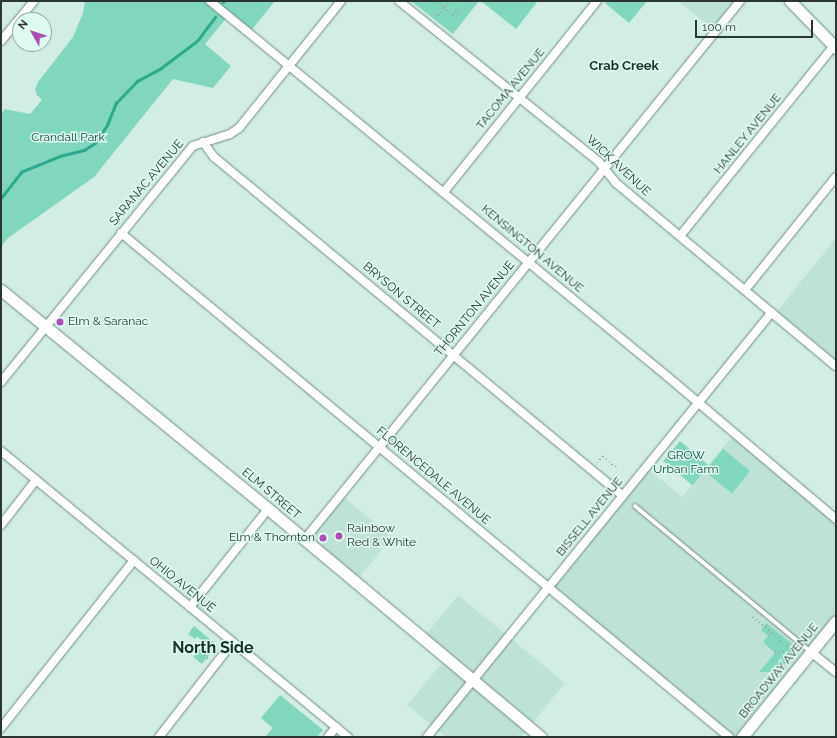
<!DOCTYPE html>
<style>
body{margin:0}
#map{position:relative;width:837px;height:738px;overflow:hidden;background:#d2ede4;font-family:Raleway,sans-serif}
div>[style]{position:absolute}
.built>*{inset:0;background:#bfe2d7;transform-origin:0 0}
.green>*{inset:0;background:#80d7be;transform-origin:0 0}
.stream>*{height:2.5px;margin:-1.25px;padding:0 1.25px;transform-origin:1.25px;border-radius:1.25px;background:#2ca88c}
.path>*{height:1.5px;margin-top:-0.75px;transform-origin:0;background:repeating-linear-gradient(90deg,#91a59e 0 1px,transparent 0 4px)}
.roads{filter:drop-shadow(0 0 1px #718a82) drop-shadow(0 0 1px #718a82)}
.lane>*{height:4px;margin:-2px;padding:0 2px;transform-origin:2px;border-radius:2px;background:#fff}
.street>*{height:8px;margin:-4px;padding:0 4px;transform-origin:4px;border-radius:4px;background:#fff}
.secondary>*{height:11px;margin:-5.5px;padding:0 5.5px;transform-origin:5.5px;border-radius:5.5px;background:#fff}
.dots>*{width:11px;height:11px;translate:-50% -50%;box-sizing:border-box;border:2px solid #dffaf1;border-radius:50%}
span{translate:-50% -50%;white-space:nowrap;text-align:center;line-height:1.15;-webkit-text-stroke:3px #dffaf1;paint-order:stroke}
.street-label{font-size:12px;color:#2b3532}
.park-label{font-size:12px;color:#0a3f33}
.poi-label{font-size:12px;color:#2b3532}
.left{translate:0 -50%;text-align:left}
.right{translate:-100% -50%;text-align:right}
.neighbourhood-label{font-size:13px;color:#192f29;font-weight:700}
.district-label{font-size:16px;color:#192f29;font-weight:700}
.frame{position:absolute;inset:0;border:2px solid #2b3532;pointer-events:none}
.north{position:absolute;left:12px;top:12px;width:40px;height:40px;box-sizing:border-box;background:#dffaf1;border:1px solid #97aba5;border-radius:50%;rotate:309deg;font-size:11px;font-weight:700;line-height:16px;text-align:center;color:#2b3532}
.north::after{content:'';display:block;margin:auto;width:14px;height:18px;background:#ac4db6;clip-path:polygon(50% 0,100% 100%,50% 72%,0 100%)}
.scale{position:absolute;left:695px;top:20px;width:118px;height:18px;box-sizing:border-box;border:2px solid #2b3532;border-top:0;padding-left:5px;font-size:12px;line-height:14px;white-space:nowrap;color:#2b3532;-webkit-text-stroke:3px #dffaf1;paint-order:stroke}
</style>
<div id="map">
<div class="built">
<i style="clip-path:polygon(678px 1px,740px 1px,716px 31px)"></i>
<i style="clip-path:polygon(836px 238px,836px 366px,774px 315px)"></i>
<i style="clip-path:polygon(734px 434px,836px 519px,836px 621px,742px 737px,729px 737px,548px 588px,646px 467px,682px 497px)"></i>
<i style="left:341px;top:495px;width:66px;height:57px;rotate:39deg"></i>
<i style="clip-path:polygon(458px 595px,565px 683px,521px 737px,446px 737px,407px 705px,446px 658px,423px 638px)"></i>
</div>
<div class="green">
<i style="clip-path:polygon(85px 1px,275px 1px,249px 33px,228px 16px,205px 44px,231px 66px,213px 88px,173px 79px,94px 177px,8px 238px,1px 247px,1px 114px,5px 109px,30px 114px,42px 100px,37px 95px,35px 89px,38px 82px,73px 37px,83px 13px)"></i>
<i style="clip-path:polygon(411px 1px,479px 1px,453px 34px)"></i>
<i style="clip-path:polygon(481px 1px,538px 1px,516px 29px)"></i>
<i style="clip-path:polygon(607px 1px,647px 1px,629px 23px,605px 3px)"></i>
<i style="left:680px;top:441px;width:38px;height:26px;rotate:40deg"></i>
<i style="left:723px;top:449px;width:35px;height:29px;rotate:39deg"></i>
<i style="clip-path:polygon(766px 623px,797px 648px,775px 675px,772px 672px,759px 672px,775px 653px,763px 642px,768px 636px,761px 630px)"></i>
<i style="clip-path:polygon(194px 626px,217px 645px,202px 664px,193px 657px,202px 646px,200px 644px,202px 641px,197px 636px,195px 639px,188px 634px)"></i>
<i style="clip-path:polygon(280px 695px,323px 730px,317px 737px,265px 737px,273px 728px,261px 718px)"></i>
</div>
<div class="stream">
<i style="left:223px;top:2px;width:1px;rotate:-45deg"></i>
<i style="left:1px;top:198px;width:33px;rotate:-52deg"></i>
<i style="left:21px;top:172px;width:42px;rotate:-22.3deg"></i>
<i style="left:60px;top:156px;width:25px;rotate:-14deg"></i>
<i style="left:84px;top:150px;width:13px;rotate:-32deg"></i>
<i style="left:95px;top:143px;width:22px;rotate:-56deg"></i>
<i style="left:107px;top:125px;width:24px;rotate:-68deg"></i>
<i style="left:116px;top:103px;width:30px;rotate:-46deg"></i>
<i style="left:137px;top:81px;width:27px;rotate:-28deg"></i>
<i style="left:161px;top:68px;width:45px;rotate:-36.9deg"></i>
<i style="left:197px;top:41px;width:30px;rotate:-53deg"></i>
</div>
<div class="path">
<i style="left:437px;top:2px;width:21px;rotate:39deg"></i>
<i style="left:453px;top:15px;width:11px;rotate:-52deg"></i>
<i style="left:435px;top:19px;width:23px;rotate:-50deg"></i>
<i style="left:597px;top:463px;width:9px;rotate:-49deg"></i>
<i style="left:603px;top:456px;width:16px;rotate:43deg"></i>
<i style="left:615px;top:467px;width:2px;rotate:-63deg"></i>
<i style="left:753px;top:617px;width:54px;rotate:40.5deg"></i>
<i style="left:198px;top:650px;width:14px;rotate:39deg"></i>
<i style="left:775px;top:652px;width:18px"></i>
<i style="left:772px;top:679px;width:35px;rotate:-51deg"></i>
</div>
<div class="roads">
<div class="lane">
<i style="left:635px;top:506px;width:229px;rotate:39.7deg"></i>
</div>
<div class="street">
<i style="left:210px;top:1px;width:593px;rotate:39.38deg"></i>
<i style="left:668px;top:377px;width:220px;rotate:40.2deg"></i>
<i style="left:399px;top:1px;width:257px;rotate:38.8deg"></i>
<i style="left:599px;top:162px;width:27px;rotate:51deg"></i>
<i style="left:616px;top:183px;width:286px;rotate:39.8deg"></i>
<i style="left:1px;top:41px;width:52px;rotate:-50.5deg"></i>
<i style="left:203px;top:142px;width:19px;rotate:54deg"></i>
<i style="left:214px;top:157px;width:531px;rotate:39.65deg"></i>
<i style="left:444px;top:192px;width:245px;rotate:-51.3deg"></i>
<i style="left:121px;top:233px;width:790px;rotate:39.66deg"></i>
<i style="left:680px;top:236px;width:245px;rotate:-51deg"></i>
<i style="left:745px;top:290px;width:145px;rotate:-51.2deg"></i>
<i style="left:1px;top:382px;width:304px;rotate:-50.9deg"></i>
<i style="left:193px;top:146px;width:39px;rotate:-18deg"></i>
<i style="left:230px;top:134px;width:11px;rotate:-34deg"></i>
<i style="left:239px;top:128px;width:163px;rotate:-51.2deg"></i>
<i style="left:1px;top:451px;width:450px;rotate:39.5deg"></i>
<i style="left:1px;top:525px;width:57px;rotate:-52.1deg"></i>
<i style="left:305px;top:539px;width:692px;rotate:-51.04deg"></i>
<i style="left:190px;top:607px;width:125px;rotate:-51.5deg"></i>
<i style="left:811px;top:652px;width:32px;rotate:39deg"></i>
<i style="left:1px;top:728px;width:214px;rotate:-51.6deg"></i>
<i style="left:159px;top:737px;width:120px;rotate:-52.1deg"></i>
<i style="left:328px;top:737px;width:13px;rotate:-51deg"></i>
<i style="left:427px;top:737px;width:547px;rotate:-50.93deg"></i>
</div>
<div class="secondary">
<i style="left:790px;top:1px;width:66px;rotate:45.6deg"></i>
<i style="left:1px;top:290px;width:352px;rotate:39.3deg"></i>
<i style="left:273px;top:513px;width:349px;rotate:39.9deg"></i>
<i style="left:742px;top:737px;width:149px;rotate:-51deg"></i>
</div>
</div>
<div class="dots">
<i style="left:60px;top:322px;background:#ac4db6"></i>
<i style="left:339px;top:536px;background:#ac4db6"></i>
<i style="left:323px;top:538px;background:#ac4db6"></i>
</div>
<div class="street-label">
<span style="left:511px;top:89px;rotate:-51deg">TACOMA AVENUE</span>
<span style="left:748px;top:134px;rotate:-51deg">HANLEY AVENUE</span>
<span style="left:618px;top:166px;rotate:43deg">WICK AVENUE</span>
<span style="left:147px;top:183px;rotate:-50deg">SARANAC AVENUE</span>
<span style="left:532px;top:249px;rotate:40deg">KENSINGTON AVENUE</span>
<span style="left:401px;top:296px;rotate:40deg">BRYSON STREET</span>
<span style="left:475px;top:309px;rotate:-51deg">THORNTON AVENUE</span>
<span style="left:433px;top:476px;rotate:40deg">FLORENCEDALE AVENUE</span>
<span style="left:271px;top:494px;rotate:40deg">ELM STREET</span>
<span style="left:590px;top:517px;rotate:-51deg">BISSELL AVENUE</span>
<span style="left:182px;top:585px;rotate:39deg">OHIO AVENUE</span>
<span style="left:779px;top:671px;rotate:-51deg">BROADWAY AVENUE</span>
</div>
<div class="park-label">
<span style="left:68px;top:138px">Crandall Park</span>
<span style="left:686px;top:463px">GROW<br>Urban Farm</span>
</div>
<div class="poi-label">
<span class="left" style="left:68px;top:322px">Elm &amp; Saranac</span>
<span class="left" style="left:347px;top:536px">Rainbow<br>Red &amp; White</span>
<span class="right" style="left:315px;top:538px">Elm &amp; Thornton</span>
</div>
<div class="neighbourhood-label">
<span style="left:624px;top:66px">Crab Creek</span>
</div>
<div class="district-label">
<span style="left:213px;top:648px">North Side</span>
</div>
<div class="frame"></div>
<div class="north">N</div>
<div class="scale">100 m</div>
</div>
